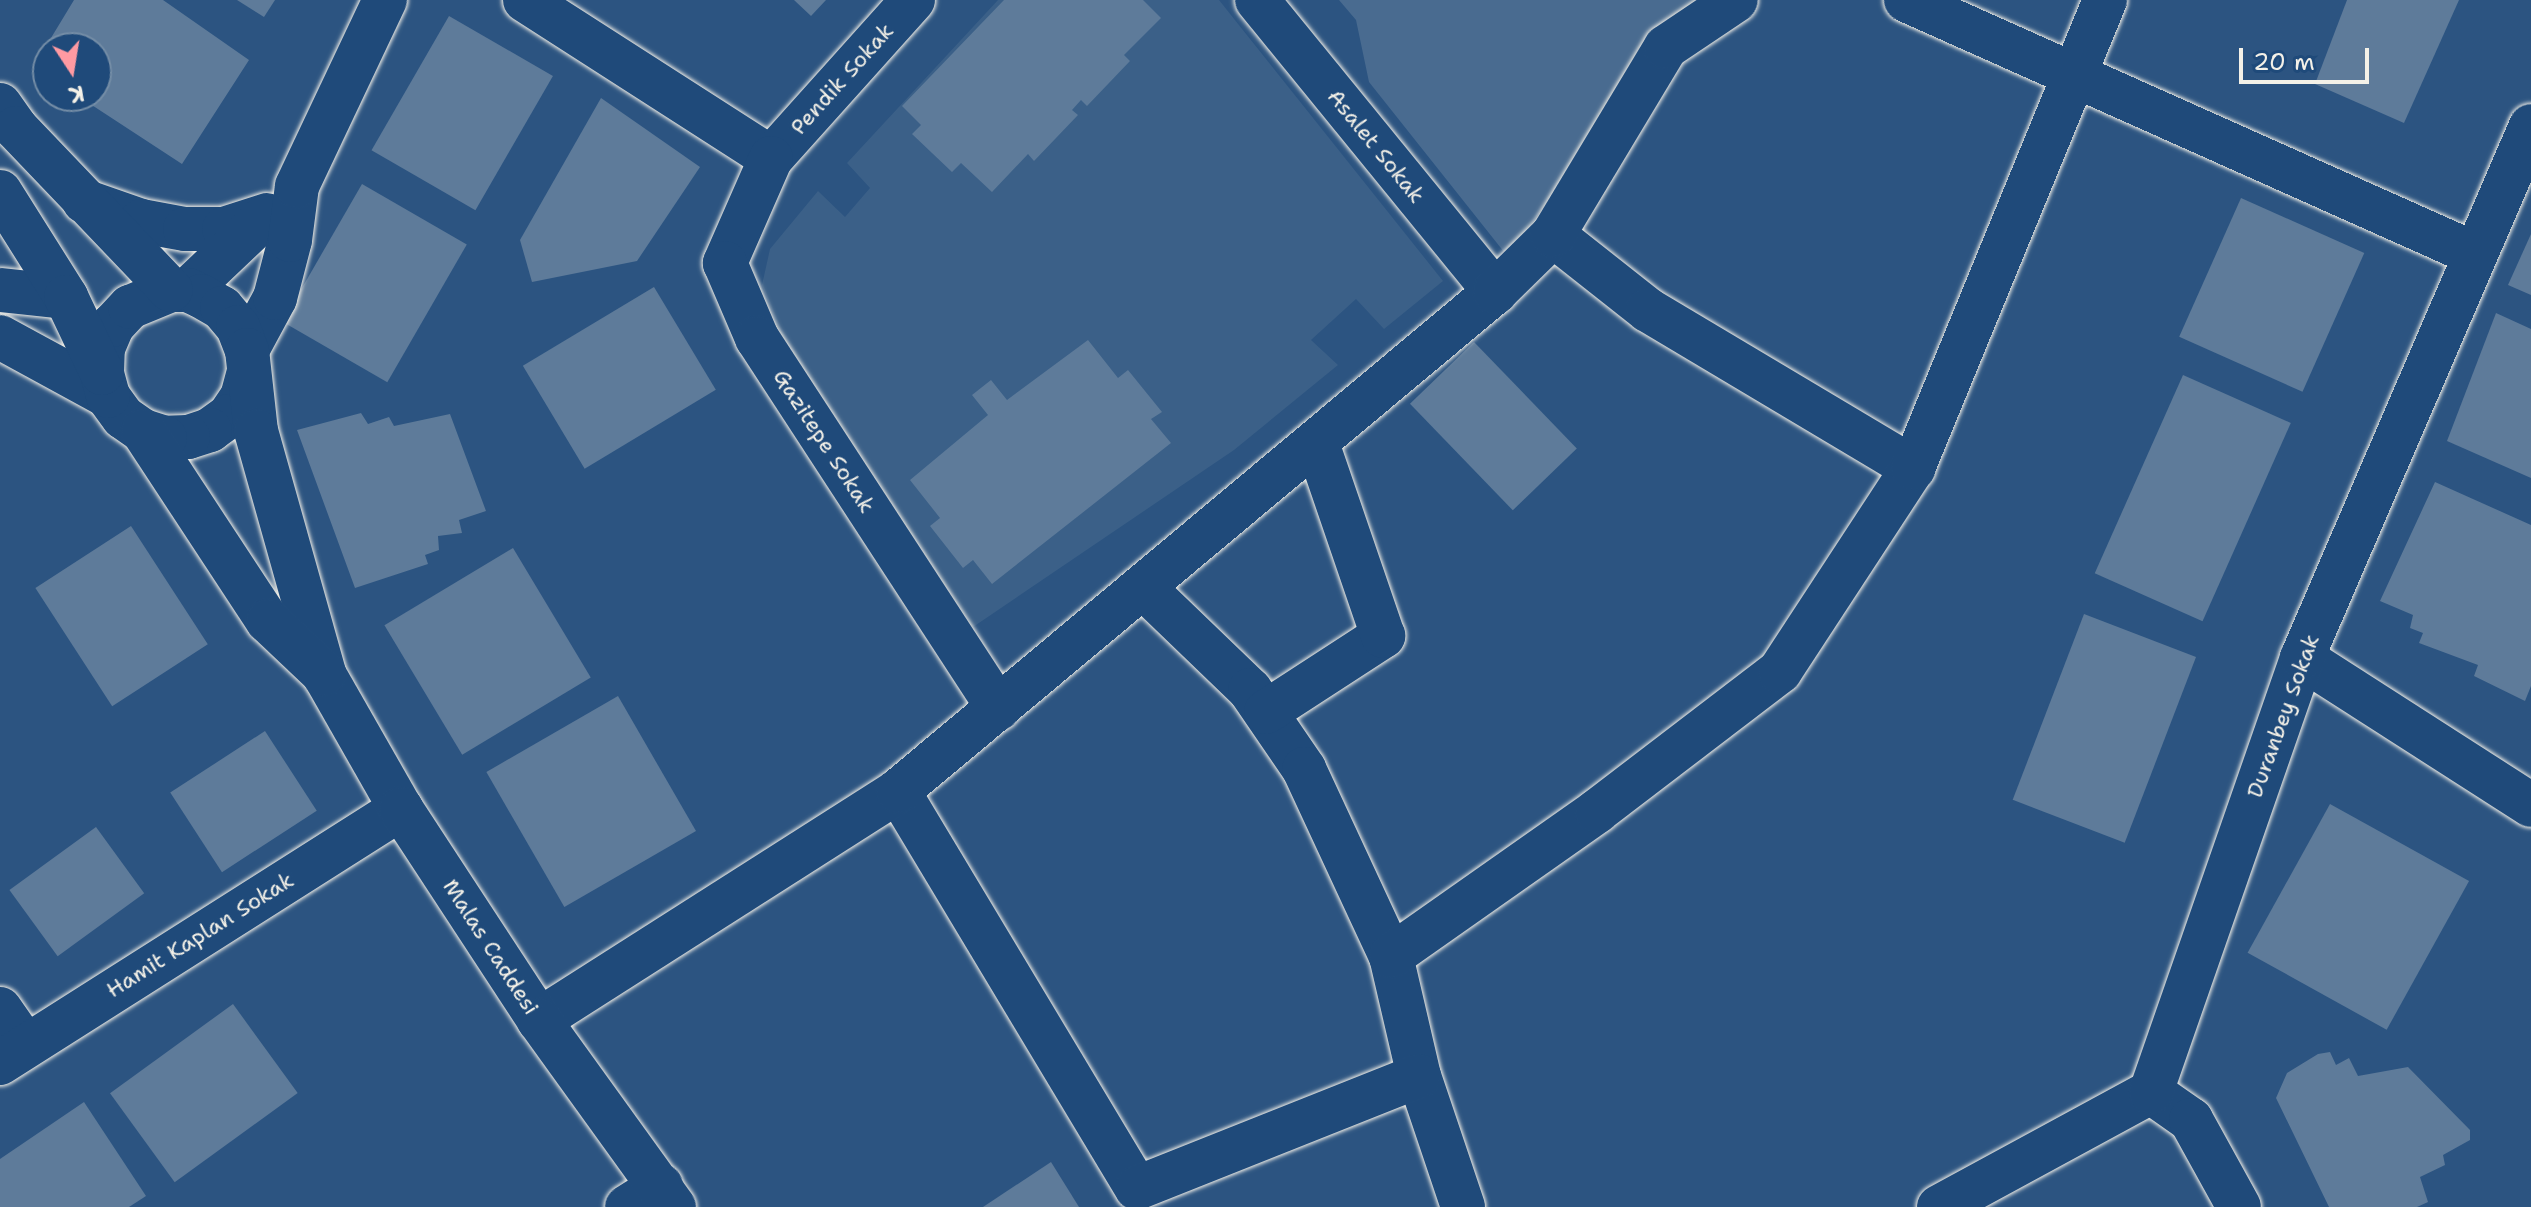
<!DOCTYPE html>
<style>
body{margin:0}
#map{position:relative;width:2531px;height:1207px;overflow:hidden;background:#2c5481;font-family:"Shantell Sans",sans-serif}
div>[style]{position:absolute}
.built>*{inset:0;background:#3b6088}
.green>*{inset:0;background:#496b90}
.building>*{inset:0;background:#5e7b9a;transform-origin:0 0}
.roads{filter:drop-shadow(0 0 2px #f4f1e8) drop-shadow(0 0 2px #f4f1e8)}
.minor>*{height:44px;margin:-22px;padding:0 22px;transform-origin:22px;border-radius:22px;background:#1f4a7a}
.tertiary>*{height:44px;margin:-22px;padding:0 22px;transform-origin:22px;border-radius:22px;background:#1f4a7a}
.secondary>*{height:44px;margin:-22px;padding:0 22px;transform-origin:22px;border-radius:22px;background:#1f4a7a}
span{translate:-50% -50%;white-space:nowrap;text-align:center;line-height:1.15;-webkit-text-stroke:6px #1f4a7a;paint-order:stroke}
.street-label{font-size:22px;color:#f4f1e8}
.north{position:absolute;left:32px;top:32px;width:80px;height:80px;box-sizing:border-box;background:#1f4a7a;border:2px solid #748da6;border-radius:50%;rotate:168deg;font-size:22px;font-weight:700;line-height:32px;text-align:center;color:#f4f1e8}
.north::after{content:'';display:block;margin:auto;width:28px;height:36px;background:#ff9aa2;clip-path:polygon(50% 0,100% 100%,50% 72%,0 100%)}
.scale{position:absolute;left:2239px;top:48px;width:130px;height:36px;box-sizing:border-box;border:4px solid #f4f1e8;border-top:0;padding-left:10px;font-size:24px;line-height:28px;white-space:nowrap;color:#f4f1e8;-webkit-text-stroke:6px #1f4a7a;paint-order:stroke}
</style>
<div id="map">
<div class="built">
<i style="clip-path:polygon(998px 0,1219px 0,1443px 281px,1384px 329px,1356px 299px,1311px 340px,1338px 365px,1234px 450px,973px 627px,786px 346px,762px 285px,770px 249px,818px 191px,845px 217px,870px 188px,847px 163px)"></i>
</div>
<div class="green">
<i style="clip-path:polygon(1339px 0,1705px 0,1638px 49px,1605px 119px,1508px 257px,1369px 82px,1356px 20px)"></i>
</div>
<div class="building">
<i style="clip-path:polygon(74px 0,163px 0,249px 60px,182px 164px,78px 96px,96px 96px,96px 48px,48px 48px,48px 76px,34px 66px)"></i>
<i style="clip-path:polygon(237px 0,275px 0,264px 17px)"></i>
<i style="clip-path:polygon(794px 0,826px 0,811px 16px)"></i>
<i style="clip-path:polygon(1004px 0,1143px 0,1161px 18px,1124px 55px,1130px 61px,1087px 106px,1081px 100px,1072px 110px,1078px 115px,1034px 161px,1028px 154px,992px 192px,961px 163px,952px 172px,912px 134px,921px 125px,902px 106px)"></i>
<i style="clip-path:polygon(2347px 0,2459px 0,2404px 123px,2315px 84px)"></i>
<i style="left:449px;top:16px;width:120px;height:155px;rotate:30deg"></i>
<i style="clip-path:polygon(601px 98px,700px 167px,637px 261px,532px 282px,520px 240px)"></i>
<i style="left:362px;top:184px;width:121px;height:159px;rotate:30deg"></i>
<i style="left:2241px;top:198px;width:135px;height:152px;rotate:24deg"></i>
<i style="clip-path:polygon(2531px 234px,2531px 295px,2508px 285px)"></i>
<i style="left:654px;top:287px;width:120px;height:153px;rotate:59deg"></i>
<i style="clip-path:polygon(2496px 313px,2531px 329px,2531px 478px,2447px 441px)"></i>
<i style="clip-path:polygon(1088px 340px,1118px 378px,1128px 370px,1162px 412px,1151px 419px,1171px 443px,992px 584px,973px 560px,963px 568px,930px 526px,940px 518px,910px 480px,988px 415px,972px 395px,991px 380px,1007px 400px)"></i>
<i style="left:1474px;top:342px;width:148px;height:89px;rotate:46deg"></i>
<i style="left:2183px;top:375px;width:118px;height:217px;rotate:24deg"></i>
<i style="clip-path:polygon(361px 413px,368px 424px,389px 417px,394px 426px,450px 414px,486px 511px,459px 520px,462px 533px,438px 536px,439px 550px,425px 555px,428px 564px,355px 588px,297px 430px)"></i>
<i style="clip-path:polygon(2435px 482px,2531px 525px,2531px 686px,2525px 701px,2474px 676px,2478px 665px,2419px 643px,2423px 633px,2410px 628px,2413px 615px,2380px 601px)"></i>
<i style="left:131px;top:526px;width:141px;height:114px;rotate:57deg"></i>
<i style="left:513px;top:548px;width:151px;height:150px;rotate:59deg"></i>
<i style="left:2084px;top:614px;width:120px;height:199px;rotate:21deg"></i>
<i style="left:618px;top:696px;width:156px;height:152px;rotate:60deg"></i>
<i style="left:265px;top:731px;width:95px;height:113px;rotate:57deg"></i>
<i style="left:2330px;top:804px;width:159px;height:170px;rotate:29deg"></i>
<i style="left:96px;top:827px;width:82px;height:107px;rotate:54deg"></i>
<i style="left:233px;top:1004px;width:110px;height:152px;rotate:54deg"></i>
<i style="clip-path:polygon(2330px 1052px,2336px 1065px,2349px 1058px,2358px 1076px,2408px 1067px,2470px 1130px,2470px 1140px,2443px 1155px,2445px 1165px,2420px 1177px,2428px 1202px,2417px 1207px,2329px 1207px,2276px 1098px,2287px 1073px,2318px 1054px)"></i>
<i style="clip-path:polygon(84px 1102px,146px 1196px,129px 1207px,0 1207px,0 1159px)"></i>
<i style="clip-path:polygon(1051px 1162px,1079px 1207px,983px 1207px)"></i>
</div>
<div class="roads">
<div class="minor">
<i style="left:525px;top:0;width:292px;rotate:32.7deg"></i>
<i style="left:913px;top:0;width:212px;rotate:131.9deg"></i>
<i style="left:771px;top:158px;width:115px;rotate:113.7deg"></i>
<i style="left:725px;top:263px;width:82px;rotate:66.9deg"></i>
<i style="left:757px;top:338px;width:442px;rotate:56.9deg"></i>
<i style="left:1257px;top:0;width:377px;rotate:50.8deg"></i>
<i style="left:1906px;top:0;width:623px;rotate:24.06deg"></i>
<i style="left:1553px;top:235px;width:121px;rotate:38.3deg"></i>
<i style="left:1648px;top:310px;width:309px;rotate:30.8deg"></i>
<i style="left:0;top:290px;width:66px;rotate:6.1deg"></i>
<i style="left:1145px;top:589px;width:146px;rotate:43.9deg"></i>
<i style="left:1250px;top:690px;width:96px;rotate:55.6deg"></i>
<i style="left:1304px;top:769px;width:206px;rotate:65.1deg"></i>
<i style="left:1391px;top:956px;width:123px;rotate:76.9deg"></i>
<i style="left:1419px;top:1076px;width:138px;rotate:71.4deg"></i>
<i style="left:2302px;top:658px;width:272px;rotate:32.7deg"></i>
<i style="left:1266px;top:712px;width:140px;rotate:-33deg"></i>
<i style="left:1383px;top:636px;width:204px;rotate:-108.9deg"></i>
<i style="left:898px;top:791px;width:463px;rotate:59deg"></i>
<i style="left:1137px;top:1188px;width:303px;rotate:-21.7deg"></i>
<i style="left:1391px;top:956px;width:252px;rotate:-35.1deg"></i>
<i style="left:1597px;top:811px;width:230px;rotate:-37.4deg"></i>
<i style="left:1780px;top:671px;width:243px;rotate:-56.8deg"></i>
<i style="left:1913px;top:468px;width:506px;rotate:-67.69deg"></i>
<i style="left:0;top:1009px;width:44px;rotate:55.2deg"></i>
<i style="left:539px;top:1020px;width:426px;rotate:-32.5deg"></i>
<i style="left:898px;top:791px;width:778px;rotate:-39.89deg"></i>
<i style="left:1495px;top:292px;width:81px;rotate:-44.5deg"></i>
<i style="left:1553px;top:235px;width:219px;rotate:-59deg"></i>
<i style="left:1666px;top:47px;width:84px;rotate:-33.9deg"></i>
<i style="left:0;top:1063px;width:475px;rotate:-32.4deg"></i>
<i style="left:2151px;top:1092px;width:49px;rotate:35deg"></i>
<i style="left:2191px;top:1120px;width:99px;rotate:61.1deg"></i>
<i style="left:627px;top:1207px;width:40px;rotate:-32deg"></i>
<i style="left:1939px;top:1207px;width:241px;rotate:-28.5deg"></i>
<i style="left:2151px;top:1092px;width:460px;rotate:-70.8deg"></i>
<i style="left:2302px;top:658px;width:579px;rotate:-66.71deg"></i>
</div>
<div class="tertiary">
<i style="left:84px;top:201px;width:60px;rotate:19.3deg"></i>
<i style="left:141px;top:221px;width:45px;rotate:10.3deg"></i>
<i style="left:185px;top:229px;width:39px"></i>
<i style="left:224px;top:229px;width:45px;rotate:-18deg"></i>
<i style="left:188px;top:290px;width:105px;rotate:-43.5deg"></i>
<i style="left:0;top:337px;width:123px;rotate:28.6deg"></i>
<i style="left:247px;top:350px;width:59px;rotate:-61.7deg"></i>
<i style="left:275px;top:298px;width:60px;rotate:-75.5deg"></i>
<i style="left:290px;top:240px;width:54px;rotate:-82.6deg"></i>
<i style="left:297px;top:186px;width:206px;rotate:-64.7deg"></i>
<i style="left:248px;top:375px;width:23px;rotate:105deg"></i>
<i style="left:242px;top:397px;width:23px;rotate:124deg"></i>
<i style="left:229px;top:416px;width:24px;rotate:144deg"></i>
<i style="left:210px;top:430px;width:23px;rotate:162deg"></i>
<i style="left:188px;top:437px;width:23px;rotate:178deg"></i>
<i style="left:165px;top:438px;width:23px;rotate:-162deg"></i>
<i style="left:143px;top:431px;width:24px;rotate:-145deg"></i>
<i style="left:123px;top:417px;width:26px;rotate:-126deg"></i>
<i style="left:108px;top:396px;width:24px;rotate:-105deg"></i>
<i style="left:102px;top:373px;width:25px;rotate:-88deg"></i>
<i style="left:103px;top:348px;width:25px;rotate:-67deg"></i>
<i style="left:113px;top:325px;width:25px;rotate:-47deg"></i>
<i style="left:130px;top:307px;width:44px;rotate:-22.5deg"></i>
<i style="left:171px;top:290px;width:17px"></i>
<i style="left:188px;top:290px;width:14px;rotate:25deg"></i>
<i style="left:201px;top:296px;width:24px;rotate:30deg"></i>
<i style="left:222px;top:308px;width:25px;rotate:50deg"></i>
<i style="left:238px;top:327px;width:25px;rotate:69deg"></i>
<i style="left:247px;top:350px;width:81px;rotate:83.7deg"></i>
<i style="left:256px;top:431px;width:255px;rotate:74.3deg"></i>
<i style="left:325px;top:676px;width:153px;rotate:60.3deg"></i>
<i style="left:401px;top:809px;width:252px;rotate:56.8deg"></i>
<i style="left:539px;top:1020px;width:231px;rotate:54.2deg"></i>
<i style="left:143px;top:431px;width:227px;rotate:56.7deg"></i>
<i style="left:268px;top:621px;width:77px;rotate:43.4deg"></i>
</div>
<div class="secondary">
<i style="left:0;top:105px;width:28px;rotate:55deg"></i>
<i style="left:16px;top:128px;width:224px;rotate:46.3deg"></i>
<i style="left:0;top:192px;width:124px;rotate:57.8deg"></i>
<i style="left:66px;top:297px;width:84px;rotate:64.7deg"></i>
</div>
</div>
<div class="street-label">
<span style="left:842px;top:79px;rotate:-48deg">Pendik Sokak</span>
<span style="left:1376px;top:146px;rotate:51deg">Asalet Sokak</span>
<span style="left:824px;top:441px;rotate:57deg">Gazitepe Sokak</span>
<span style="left:2283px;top:716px;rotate:-70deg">Duranbey Sokak</span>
<span style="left:200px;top:935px;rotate:-32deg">Hamit Kaplan Sokak</span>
<span style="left:491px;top:947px;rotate:57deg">Malas Caddesi</span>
</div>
<div class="north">K</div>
<div class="scale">20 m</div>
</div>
